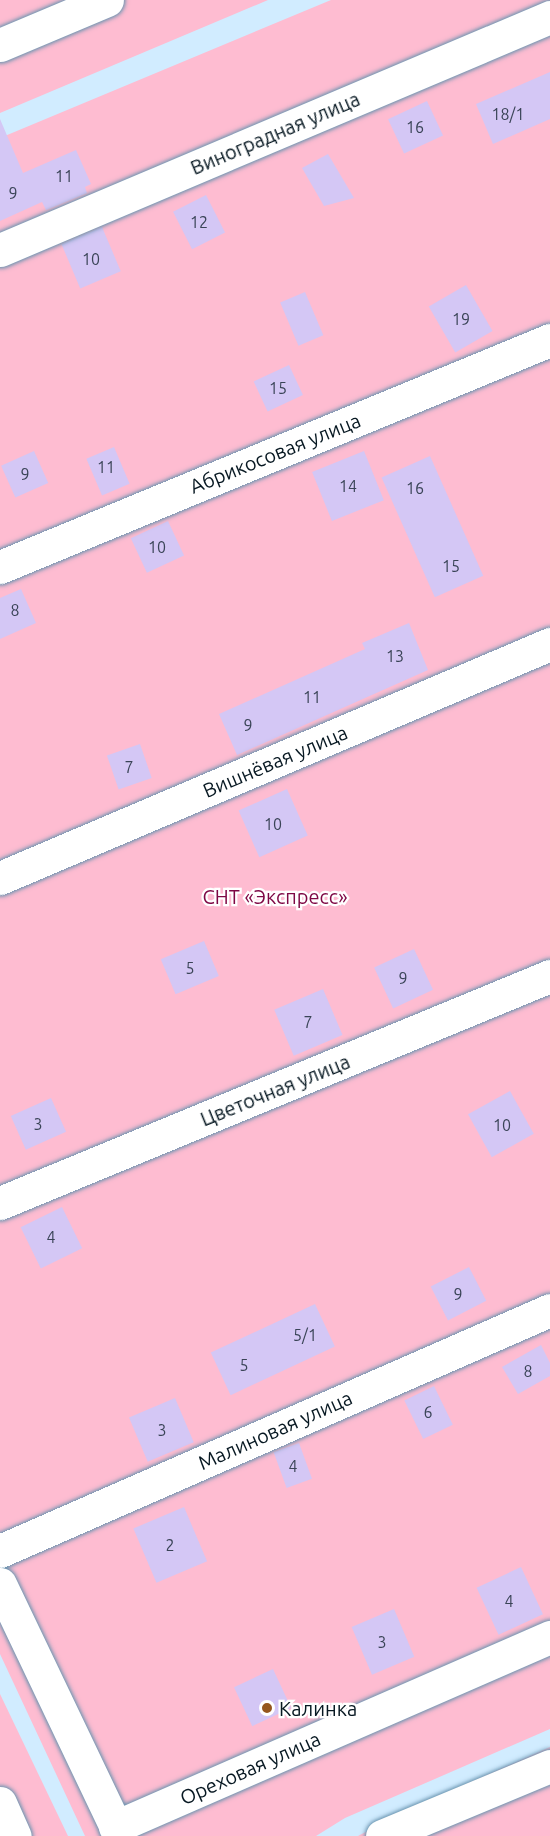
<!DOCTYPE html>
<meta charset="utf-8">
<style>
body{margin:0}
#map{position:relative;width:550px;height:1836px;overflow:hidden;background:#d1ecff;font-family:Ubuntu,sans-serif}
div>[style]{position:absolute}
.green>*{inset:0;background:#febcd1}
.building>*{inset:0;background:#d4c7f5;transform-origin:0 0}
.roads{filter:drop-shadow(0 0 2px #6893af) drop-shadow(0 0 2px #6893af)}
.minor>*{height:33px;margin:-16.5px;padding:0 16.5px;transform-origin:16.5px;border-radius:16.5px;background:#fff}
.dots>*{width:16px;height:16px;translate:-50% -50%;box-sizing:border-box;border:3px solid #fff;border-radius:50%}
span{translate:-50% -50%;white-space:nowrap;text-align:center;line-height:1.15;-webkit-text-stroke:4.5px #fff;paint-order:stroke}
.number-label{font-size:16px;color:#3a4457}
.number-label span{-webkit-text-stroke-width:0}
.street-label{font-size:20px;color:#071822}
.park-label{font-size:20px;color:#7e0845}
.poi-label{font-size:20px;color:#071822}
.left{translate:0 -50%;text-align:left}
</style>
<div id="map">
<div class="green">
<i style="clip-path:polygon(0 0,268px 0,0 113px)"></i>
<i style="clip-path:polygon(331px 0,550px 0,550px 1729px,345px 1818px,316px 1836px,85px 1836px,0 1654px,0 138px)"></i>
<i style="clip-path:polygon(0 1694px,68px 1836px,0 1836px)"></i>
<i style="clip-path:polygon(550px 1747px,550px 1836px,358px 1836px,409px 1809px)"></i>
</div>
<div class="building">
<i style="clip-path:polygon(550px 72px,550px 119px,493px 144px,476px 104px)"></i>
<i style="left:427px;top:101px;width:38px;height:43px;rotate:65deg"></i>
<i style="clip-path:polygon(0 119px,23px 173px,76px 150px,91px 184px,85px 187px,87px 193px,46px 210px,42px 202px,0 221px)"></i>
<i style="clip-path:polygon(328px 154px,354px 198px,324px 206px,302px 168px)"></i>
<i style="left:206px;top:195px;width:42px;height:37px;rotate:63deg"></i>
<i style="left:102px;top:227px;width:48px;height:44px;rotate:67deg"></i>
<i style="left:466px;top:285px;width:53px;height:43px;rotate:60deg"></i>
<i style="left:305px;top:292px;width:47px;height:27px;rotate:67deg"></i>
<i style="left:289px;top:365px;width:33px;height:39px;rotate:65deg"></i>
<i style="left:114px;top:447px;width:40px;height:30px;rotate:67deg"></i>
<i style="left:34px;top:451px;width:35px;height:36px;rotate:66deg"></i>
<i style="left:364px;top:451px;width:53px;height:56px;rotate:68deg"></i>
<i style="left:430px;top:456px;width:131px;height:53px;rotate:66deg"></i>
<i style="left:168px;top:521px;width:38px;height:41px;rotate:65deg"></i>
<i style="clip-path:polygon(21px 589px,36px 623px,0 639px,0 598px)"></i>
<i style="clip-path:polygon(409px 623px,428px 670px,237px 755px,219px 714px,365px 649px,362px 643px)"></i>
<i style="left:140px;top:744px;width:36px;height:35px;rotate:71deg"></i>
<i style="left:287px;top:789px;width:51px;height:53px;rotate:66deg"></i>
<i style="left:204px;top:941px;width:38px;height:47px;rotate:67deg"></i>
<i style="left:414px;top:949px;width:45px;height:44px;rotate:65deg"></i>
<i style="left:323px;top:989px;width:50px;height:53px;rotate:67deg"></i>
<i style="left:510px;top:1091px;width:49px;height:48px;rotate:61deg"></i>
<i style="left:51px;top:1098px;width:37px;height:44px;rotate:66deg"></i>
<i style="left:62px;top:1207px;width:46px;height:46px;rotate:64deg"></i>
<i style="left:469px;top:1267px;width:38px;height:43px;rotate:63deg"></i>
<i style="left:315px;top:1304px;width:47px;height:115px;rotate:65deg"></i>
<i style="clip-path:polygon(541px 1345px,550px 1363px,550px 1376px,518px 1394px,502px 1367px)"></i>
<i style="left:434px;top:1386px;width:43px;height:33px;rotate:64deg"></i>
<i style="left:175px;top:1398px;width:48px;height:50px;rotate:67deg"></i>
<i style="left:299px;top:1443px;width:38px;height:27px;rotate:70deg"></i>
<i style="left:184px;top:1507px;width:59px;height:55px;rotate:67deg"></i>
<i style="left:521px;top:1567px;width:52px;height:49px;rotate:65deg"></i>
<i style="left:394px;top:1609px;width:52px;height:46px;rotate:67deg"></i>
<i style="left:273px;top:1669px;width:43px;height:43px;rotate:65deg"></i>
</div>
<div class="roads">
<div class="minor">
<i style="left:0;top:45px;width:116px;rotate:-22.8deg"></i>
<i style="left:0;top:250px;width:597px;rotate:-22.96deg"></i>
<i style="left:0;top:567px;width:595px;rotate:-22.43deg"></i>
<i style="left:0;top:878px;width:598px;rotate:-23.05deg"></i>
<i style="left:0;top:1203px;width:595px;rotate:-22.43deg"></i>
<i style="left:0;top:1551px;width:600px;rotate:-23.66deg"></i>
<i style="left:0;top:1584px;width:279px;rotate:64.5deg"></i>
<i style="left:0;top:1803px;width:36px;rotate:66deg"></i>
<i style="left:115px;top:1827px;width:475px;rotate:-23.6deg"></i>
<i style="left:382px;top:1836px;width:182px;rotate:-22.6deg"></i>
</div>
</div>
<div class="dots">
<i style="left:267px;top:1708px;background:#95561e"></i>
</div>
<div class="number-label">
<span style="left:508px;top:114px">18/1</span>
<span style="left:415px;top:127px">16</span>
<span style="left:64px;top:176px">11</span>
<span style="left:13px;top:193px">9</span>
<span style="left:199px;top:222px">12</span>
<span style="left:91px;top:259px">10</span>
<span style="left:461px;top:319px">19</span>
<span style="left:278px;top:388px">15</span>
<span style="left:106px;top:467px">11</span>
<span style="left:25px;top:474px">9</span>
<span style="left:348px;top:486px">14</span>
<span style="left:415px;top:488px">16</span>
<span style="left:157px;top:547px">10</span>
<span style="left:451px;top:566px">15</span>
<span style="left:15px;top:610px">8</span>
<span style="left:395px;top:656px">13</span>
<span style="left:312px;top:697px">11</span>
<span style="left:248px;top:725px">9</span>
<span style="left:129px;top:767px">7</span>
<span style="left:273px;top:824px">10</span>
<span style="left:190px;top:968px">5</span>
<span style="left:403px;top:978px">9</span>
<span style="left:308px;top:1022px">7</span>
<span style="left:38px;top:1124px">3</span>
<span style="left:502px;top:1125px">10</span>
<span style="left:51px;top:1237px">4</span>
<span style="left:458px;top:1294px">9</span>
<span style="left:305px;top:1335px">5/1</span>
<span style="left:244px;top:1365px">5</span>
<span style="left:528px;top:1371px">8</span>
<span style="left:428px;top:1412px">6</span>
<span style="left:162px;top:1430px">3</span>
<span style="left:293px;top:1466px">4</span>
<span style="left:170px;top:1545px">2</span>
<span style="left:509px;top:1601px">4</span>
<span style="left:382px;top:1642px">3</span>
</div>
<div class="street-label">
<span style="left:275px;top:133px;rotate:-23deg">Виноградная улица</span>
<span style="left:275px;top:453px;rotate:-22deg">Абрикосовая улица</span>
<span style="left:275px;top:761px;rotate:-23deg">Вишнёвая улица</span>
<span style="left:275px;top:1090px;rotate:-22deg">Цветочная улица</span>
<span style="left:275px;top:1430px;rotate:-24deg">Малиновая улица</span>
<span style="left:250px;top:1768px;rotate:-24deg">Ореховая улица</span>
</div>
<div class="park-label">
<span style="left:275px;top:896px">СНТ «Экспресс»</span>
</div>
<div class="poi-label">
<span class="left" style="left:279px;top:1708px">Калинка</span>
</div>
</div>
